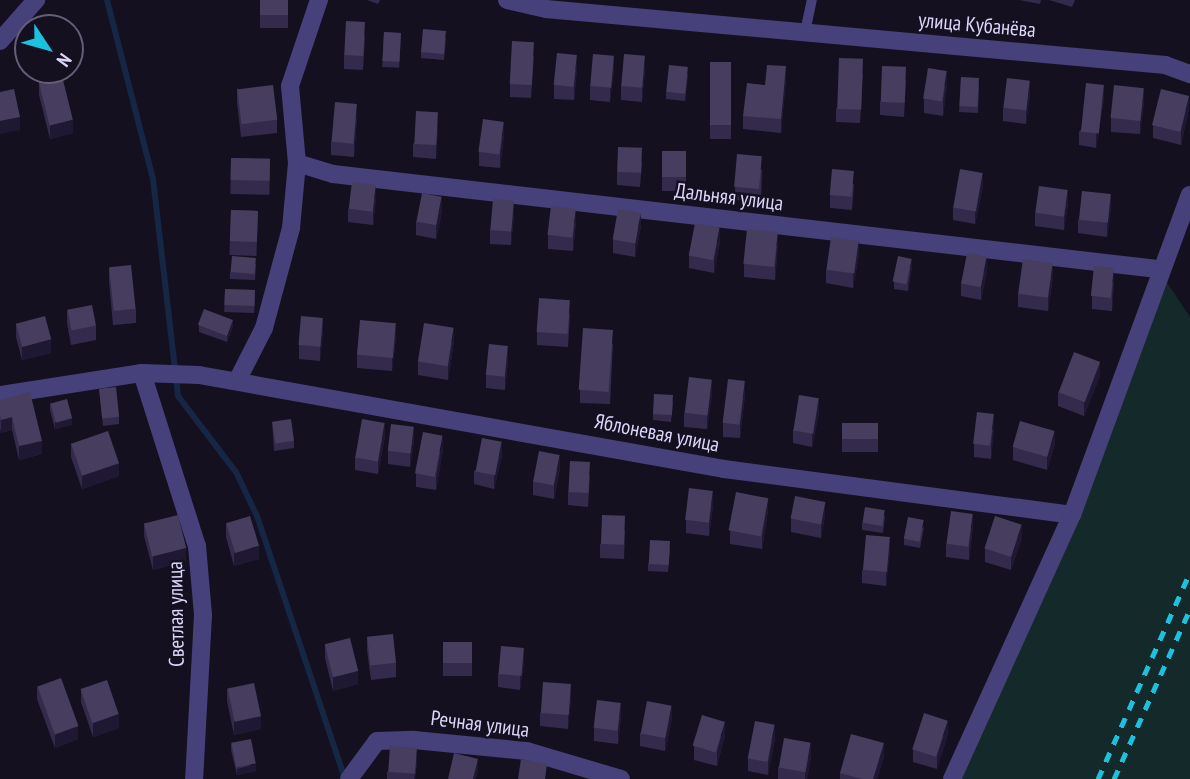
<!DOCTYPE html>
<meta charset="utf-8">
<style>
body{margin:0}
#map{position:relative;width:1190px;height:779px;overflow:hidden;background:#141020;font-family:"PT Sans Narrow",sans-serif}
div>[style]{position:absolute}
.green>*{inset:0;background:#14292a}
.stream>*{height:6px;margin:-3px;padding:0 3px;transform-origin:3px;border-radius:3px;background:#162645}
.service>*{height:10px;margin:-5px;padding:0 5px;transform-origin:5px;border-radius:5px;background:#46417a}
.minor>*{height:18px;margin:-9px;padding:0 9px;transform-origin:9px;border-radius:9px;background:#46417a}
.rail>*{height:5px;margin-top:-2.5px;transform-origin:0;background:repeating-linear-gradient(90deg,#1cc1df 0 10px,transparent 0 19px)}
.wall>*{inset:0;background:#342b4c;transform-origin:0 0}
.shaded-wall>*{inset:0;background:#1f1833}
.building>*{inset:0;background:#463d5f;transform-origin:0 0}
span{translate:-50% -50%;white-space:nowrap;text-align:center;line-height:1.15;-webkit-text-stroke:5px #141020;paint-order:stroke}
.street-label{font-size:21px;color:#dbd5fa}
.north{position:absolute;left:14px;top:14px;width:70px;height:70px;box-sizing:border-box;background:#141020;border:2px solid #645f77;border-radius:50%;rotate:126deg;font-size:19px;font-weight:700;line-height:28px;text-align:center;color:#dbd5fa}
.north::after{content:'';display:block;margin:auto;width:24px;height:32px;background:#1cc1df;clip-path:polygon(50% 0,100% 100%,50% 72%,0 100%)}
</style>
<div id="map">
<div class="green">
<i style="clip-path:polygon(1158px 269px,1190px 317px,1190px 779px,952px 779px,1047px 575px)"></i>
</div>
<div class="stream">
<i style="left:107px;top:0;width:185px;rotate:75.6deg"></i>
<i style="left:153px;top:179px;width:218px;rotate:83.4deg"></i>
<i style="left:178px;top:396px;width:96px;rotate:52.7deg"></i>
<i style="left:236px;top:472px;width:49px;rotate:64.5deg"></i>
<i style="left:257px;top:516px;width:277px;rotate:71.5deg"></i>
</div>
<div class="service">
<i style="left:805px;top:32px;width:33px;rotate:-78deg"></i>
</div>
<div class="minor">
<i style="left:507px;top:0;width:40px;rotate:13deg"></i>
<i style="left:546px;top:9px;width:622px;rotate:5.17deg"></i>
<i style="left:1165px;top:65px;width:27px;rotate:20deg"></i>
<i style="left:0;top:41px;width:55px;rotate:-48.7deg"></i>
<i style="left:297px;top:163px;width:38px;rotate:17deg"></i>
<i style="left:333px;top:174px;width:830px;rotate:6.57deg"></i>
<i style="left:142px;top:373px;width:182px;rotate:72.4deg"></i>
<i style="left:197px;top:546px;width:69px;rotate:85deg"></i>
<i style="left:203px;top:615px;width:164px;rotate:93.1deg"></i>
<i style="left:237px;top:381px;width:59px;rotate:-63deg"></i>
<i style="left:264px;top:328px;width:104px;rotate:-74.9deg"></i>
<i style="left:291px;top:228px;width:65px;rotate:-84.7deg"></i>
<i style="left:297px;top:163px;width:77px;rotate:-95.2deg"></i>
<i style="left:290px;top:86px;width:91px;rotate:-71.4deg"></i>
<i style="left:0;top:395px;width:144px;rotate:-8.8deg"></i>
<i style="left:142px;top:373px;width:57px;rotate:2deg"></i>
<i style="left:199px;top:375px;width:533px;rotate:10.15deg"></i>
<i style="left:724px;top:469px;width:351px;rotate:7.5deg"></i>
<i style="left:349px;top:779px;width:47px;rotate:-53.6deg"></i>
<i style="left:377px;top:741px;width:37px;rotate:-2deg"></i>
<i style="left:414px;top:740px;width:114px;rotate:5.6deg"></i>
<i style="left:527px;top:751px;width:98px;rotate:16.6deg"></i>
<i style="left:952px;top:779px;width:290px;rotate:-65.6deg"></i>
<i style="left:1072px;top:515px;width:341px;rotate:-69.8deg"></i>
</div>
<div class="rail">
<i style="left:1098px;top:779px;width:227px;rotate:-66deg"></i>
<i style="left:1114px;top:779px;width:186px;rotate:-65.9deg"></i>
</div>
<div class="wall">
<i style="left:260px;top:0;width:28px;height:28px"></i>
<i style="clip-path:polygon(367px 0,380px 0,378px 4px)"></i>
<i style="clip-path:polygon(1019px 0,1041px 0,1040px 4px)"></i>
<i style="clip-path:polygon(1049px 0,1075px 0,1072px 7px)"></i>
<i style="left:384px;top:32px;width:17px;height:35px;rotate:3deg"></i>
<i style="clip-path:polygon(365px 36px,363px 70px,344px 69px,344px 55px)"></i>
<i style="clip-path:polygon(446px 38px,444px 60px,421px 58px,421px 52px)"></i>
<i style="clip-path:polygon(534px 56px,531px 98px,510px 97px,510px 84px)"></i>
<i style="left:710px;top:62px;width:21px;height:77px"></i>
<i style="clip-path:polygon(577px 68px,574px 100px,554px 99px,554px 85px)"></i>
<i style="clip-path:polygon(614px 69px,610px 102px,590px 100px,590px 86px)"></i>
<i style="clip-path:polygon(645px 70px,642px 102px,621px 100px,621px 86px)"></i>
<i style="clip-path:polygon(863px 73px,860px 123px,836px 122px,836px 109px)"></i>
<i style="clip-path:polygon(688px 74px,685px 101px,666px 99px,666px 92px)"></i>
<i style="clip-path:polygon(961px 77px,979px 85px,978px 113px,959px 112px)"></i>
<i style="clip-path:polygon(786px 80px,781px 133px,743px 129px,743px 116px,765px 85px)"></i>
<i style="clip-path:polygon(906px 80px,904px 117px,880px 115px,880px 102px)"></i>
<i style="clip-path:polygon(39px 82px,73px 133px,50px 139px,39px 95px)"></i>
<i style="clip-path:polygon(947px 84px,943px 116px,924px 113px,924px 99px)"></i>
<i style="clip-path:polygon(237px 88px,277px 120px,277px 133px,241px 137px,237px 102px)"></i>
<i style="clip-path:polygon(1030px 94px,1026px 124px,1003px 121px,1003px 108px)"></i>
<i style="clip-path:polygon(1104px 99px,1096px 148px,1079px 145px,1079px 132px)"></i>
<i style="clip-path:polygon(1144px 101px,1140px 134px,1111px 132px,1111px 118px)"></i>
<i style="clip-path:polygon(1189px 109px,1181px 145px,1153px 138px,1153px 125px)"></i>
<i style="clip-path:polygon(357px 117px,354px 157px,331px 155px,331px 142px)"></i>
<i style="clip-path:polygon(438px 126px,436px 159px,413px 157px,413px 144px)"></i>
<i style="clip-path:polygon(504px 135px,500px 168px,479px 166px,479px 152px)"></i>
<i style="left:662px;top:151px;width:24px;height:40px"></i>
<i style="left:231px;top:158px;width:39px;height:36px;rotate:1deg"></i>
<i style="clip-path:polygon(642px 161px,640px 187px,617px 185px,617px 172px)"></i>
<i style="clip-path:polygon(762px 169px,761px 202px,735px 200px,735px 187px)"></i>
<i style="clip-path:polygon(854px 184px,852px 210px,830px 208px,830px 195px)"></i>
<i style="clip-path:polygon(983px 186px,975px 224px,953px 220px,953px 207px)"></i>
<i style="clip-path:polygon(376px 198px,373px 225px,348px 222px,348px 209px)"></i>
<i style="clip-path:polygon(1068px 203px,1064px 230px,1035px 226px,1035px 213px)"></i>
<i style="clip-path:polygon(1111px 208px,1107px 237px,1078px 233px,1078px 220px)"></i>
<i style="left:231px;top:210px;width:27px;height:45px;rotate:2deg"></i>
<i style="clip-path:polygon(442px 211px,436px 239px,416px 235px,416px 221px)"></i>
<i style="clip-path:polygon(514px 214px,511px 245px,490px 244px,490px 230px)"></i>
<i style="clip-path:polygon(576px 222px,573px 251px,548px 249px,548px 235px)"></i>
<i style="clip-path:polygon(641px 226px,635px 257px,613px 253px,613px 240px)"></i>
<i style="clip-path:polygon(720px 241px,714px 273px,689px 268px,689px 255px)"></i>
<i style="clip-path:polygon(778px 245px,775px 280px,744px 277px,744px 264px)"></i>
<i style="clip-path:polygon(859px 255px,853px 288px,826px 283px,826px 270px)"></i>
<i style="clip-path:polygon(256px 264px,255px 280px,230px 279px,230px 272px)"></i>
<i style="clip-path:polygon(912px 266px,908px 291px,894px 289px,894px 282px)"></i>
<i style="clip-path:polygon(109px 268px,136px 309px,136px 323px,113px 325px,109px 281px)"></i>
<i style="clip-path:polygon(987px 271px,981px 300px,961px 296px,961px 283px)"></i>
<i style="clip-path:polygon(1053px 276px,1048px 311px,1018px 307px,1018px 294px)"></i>
<i style="clip-path:polygon(1114px 281px,1112px 311px,1092px 309px,1092px 296px)"></i>
<i style="left:225px;top:289px;width:30px;height:23px;rotate:2deg"></i>
<i style="clip-path:polygon(67px 310px,96px 326px,96px 340px,71px 345px,67px 323px)"></i>
<i style="clip-path:polygon(570px 313px,568px 347px,537px 345px,537px 332px)"></i>
<i style="clip-path:polygon(16px 323px,51px 353px,22px 360px,16px 337px)"></i>
<i style="clip-path:polygon(199px 325px,233px 326px,227px 342px,199px 332px)"></i>
<i style="clip-path:polygon(323px 331px,320px 361px,299px 359px,299px 345px)"></i>
<i style="clip-path:polygon(396px 337px,392px 371px,357px 368px,357px 355px)"></i>
<i style="clip-path:polygon(454px 341px,448px 380px,418px 375px,418px 362px)"></i>
<i style="clip-path:polygon(613px 343px,610px 404px,580px 403px,580px 390px)"></i>
<i style="clip-path:polygon(508px 360px,505px 390px,486px 388px,486px 375px)"></i>
<i style="clip-path:polygon(1100px 376px,1084px 416px,1058px 406px,1058px 392px)"></i>
<i style="clip-path:polygon(99px 389px,119px 417px,119px 424px,103px 426px)"></i>
<i style="clip-path:polygon(712px 393px,707px 429px,684px 427px,684px 413px)"></i>
<i style="clip-path:polygon(745px 395px,740px 438px,723px 437px,723px 423px)"></i>
<i style="clip-path:polygon(0 400px,42px 454px,19px 460px,12px 430px,1px 433px,0 428px)"></i>
<i style="clip-path:polygon(673px 402px,671px 422px,653px 420px,653px 414px)"></i>
<i style="clip-path:polygon(50px 403px,72px 425px,55px 429px,50px 410px)"></i>
<i style="clip-path:polygon(819px 412px,812px 447px,793px 443px,793px 430px)"></i>
<i style="clip-path:polygon(272px 422px,294px 441px,294px 448px,274px 451px)"></i>
<i style="left:842px;top:423px;width:36px;height:29px"></i>
<i style="clip-path:polygon(994px 428px,991px 459px,974px 457px,974px 444px)"></i>
<i style="clip-path:polygon(385px 436px,378px 474px,355px 470px,355px 457px)"></i>
<i style="clip-path:polygon(414px 441px,410px 467px,388px 464px,388px 451px)"></i>
<i style="clip-path:polygon(71px 443px,119px 476px,82px 489px,71px 457px)"></i>
<i style="clip-path:polygon(1055px 444px,1047px 470px,1013px 460px,1013px 447px)"></i>
<i style="clip-path:polygon(443px 449px,436px 490px,416px 487px,416px 473px)"></i>
<i style="clip-path:polygon(502px 456px,494px 489px,474px 484px,474px 471px)"></i>
<i style="clip-path:polygon(560px 468px,554px 499px,533px 495px,533px 481px)"></i>
<i style="clip-path:polygon(590px 475px,588px 507px,568px 505px,568px 492px)"></i>
<i style="clip-path:polygon(713px 505px,709px 536px,686px 533px,686px 520px)"></i>
<i style="clip-path:polygon(768px 511px,762px 549px,730px 544px,730px 531px)"></i>
<i style="clip-path:polygon(825px 515px,821px 538px,791px 532px,791px 519px)"></i>
<i style="clip-path:polygon(885px 516px,883px 533px,862px 530px,862px 523px)"></i>
<i style="clip-path:polygon(144px 523px,186px 561px,153px 570px,144px 536px)"></i>
<i style="clip-path:polygon(226px 524px,259px 559px,234px 566px,226px 537px)"></i>
<i style="clip-path:polygon(924px 527px,920px 548px,904px 545px,904px 539px)"></i>
<i style="clip-path:polygon(973px 527px,969px 560px,946px 557px,946px 544px)"></i>
<i style="clip-path:polygon(625px 530px,624px 559px,600px 558px,600px 544px)"></i>
<i style="clip-path:polygon(1022px 538px,1011px 570px,985px 562px,985px 548px)"></i>
<i style="clip-path:polygon(670px 548px,668px 572px,648px 571px,648px 564px)"></i>
<i style="clip-path:polygon(890px 550px,886px 586px,862px 583px,862px 570px)"></i>
<i style="clip-path:polygon(367px 637px,396px 663px,396px 677px,371px 680px,367px 650px)"></i>
<i style="left:443px;top:642px;width:29px;height:34px"></i>
<i style="clip-path:polygon(325px 644px,358px 684px,333px 691px,325px 658px)"></i>
<i style="clip-path:polygon(524px 662px,520px 690px,498px 687px,498px 674px)"></i>
<i style="clip-path:polygon(37px 686px,78px 739px,55px 748px,37px 699px)"></i>
<i style="clip-path:polygon(227px 688px,261px 729px,234px 735px,227px 701px)"></i>
<i style="clip-path:polygon(81px 689px,119px 728px,93px 737px,81px 702px)"></i>
<i style="clip-path:polygon(571px 698px,568px 729px,540px 726px,540px 713px)"></i>
<i style="clip-path:polygon(621px 716px,618px 744px,594px 741px,594px 728px)"></i>
<i style="clip-path:polygon(672px 719px,665px 751px,640px 746px,640px 733px)"></i>
<i style="clip-path:polygon(948px 734px,937px 769px,913px 762px,913px 749px)"></i>
<i style="clip-path:polygon(725px 735px,717px 766px,694px 760px,694px 746px)"></i>
<i style="clip-path:polygon(775px 738px,768px 775px,748px 771px,748px 758px)"></i>
<i style="clip-path:polygon(231px 743px,256px 771px,237px 775px,231px 750px)"></i>
<i style="clip-path:polygon(811px 757px,807px 779px,778px 779px,778px 767px)"></i>
<i style="clip-path:polygon(884px 757px,877px 779px,840px 779px,840px 773px)"></i>
<i style="clip-path:polygon(417px 762px,415px 779px,387px 779px,387px 772px)"></i>
</div>
<div class="shaded-wall">
<i style="clip-path:polygon(577px 55px,577px 68px,574px 100px,574px 87px)"></i>
<i style="clip-path:polygon(614px 56px,614px 69px,610px 102px,610px 89px)"></i>
<i style="clip-path:polygon(645px 56px,645px 70px,642px 102px,642px 88px)"></i>
<i style="clip-path:polygon(786px 66px,786px 80px,781px 133px,781px 119px)"></i>
<i style="clip-path:polygon(947px 71px,947px 84px,943px 116px,943px 102px)"></i>
<i style="clip-path:polygon(1030px 81px,1030px 94px,1026px 124px,1026px 111px)"></i>
<i style="clip-path:polygon(1104px 85px,1104px 99px,1096px 148px,1096px 135px)"></i>
<i style="clip-path:polygon(1144px 88px,1144px 101px,1140px 134px,1140px 121px)"></i>
<i style="clip-path:polygon(1189px 96px,1189px 109px,1181px 145px,1181px 131px)"></i>
<i style="clip-path:polygon(357px 104px,357px 117px,354px 157px,354px 144px)"></i>
<i style="clip-path:polygon(438px 112px,438px 126px,436px 159px,436px 145px)"></i>
<i style="clip-path:polygon(20px 117px,20px 130px,0 134px,0 121px)"></i>
<i style="clip-path:polygon(73px 120px,73px 133px,50px 139px,50px 125px)"></i>
<i style="clip-path:polygon(504px 122px,504px 135px,500px 168px,500px 155px)"></i>
<i style="clip-path:polygon(983px 173px,983px 186px,975px 224px,975px 211px)"></i>
<i style="clip-path:polygon(376px 185px,376px 198px,373px 225px,373px 212px)"></i>
<i style="clip-path:polygon(1068px 190px,1068px 203px,1064px 230px,1064px 217px)"></i>
<i style="clip-path:polygon(1111px 194px,1111px 208px,1107px 237px,1107px 224px)"></i>
<i style="clip-path:polygon(442px 197px,442px 211px,436px 239px,436px 225px)"></i>
<i style="clip-path:polygon(514px 201px,514px 214px,511px 245px,511px 232px)"></i>
<i style="clip-path:polygon(576px 209px,576px 222px,573px 251px,573px 238px)"></i>
<i style="clip-path:polygon(641px 213px,641px 226px,635px 257px,635px 244px)"></i>
<i style="clip-path:polygon(720px 228px,720px 241px,714px 273px,714px 259px)"></i>
<i style="clip-path:polygon(778px 232px,778px 245px,775px 280px,775px 267px)"></i>
<i style="clip-path:polygon(859px 241px,859px 255px,853px 288px,853px 274px)"></i>
<i style="clip-path:polygon(987px 257px,987px 271px,981px 300px,981px 287px)"></i>
<i style="clip-path:polygon(912px 259px,912px 266px,908px 291px,908px 285px)"></i>
<i style="clip-path:polygon(1053px 263px,1053px 276px,1048px 311px,1048px 298px)"></i>
<i style="clip-path:polygon(1114px 268px,1114px 281px,1112px 311px,1112px 298px)"></i>
<i style="clip-path:polygon(323px 318px,323px 331px,320px 361px,320px 347px)"></i>
<i style="clip-path:polygon(233px 320px,233px 326px,227px 342px,227px 336px)"></i>
<i style="clip-path:polygon(396px 323px,396px 337px,392px 371px,392px 358px)"></i>
<i style="clip-path:polygon(454px 328px,454px 341px,448px 380px,448px 367px)"></i>
<i style="clip-path:polygon(51px 339px,51px 353px,22px 360px,22px 347px)"></i>
<i style="clip-path:polygon(508px 346px,508px 360px,505px 390px,505px 376px)"></i>
<i style="clip-path:polygon(1100px 362px,1100px 376px,1084px 416px,1084px 402px)"></i>
<i style="clip-path:polygon(712px 380px,712px 393px,707px 429px,707px 416px)"></i>
<i style="clip-path:polygon(745px 381px,745px 395px,740px 438px,740px 425px)"></i>
<i style="clip-path:polygon(819px 398px,819px 412px,812px 447px,812px 434px)"></i>
<i style="clip-path:polygon(994px 414px,994px 428px,991px 459px,991px 446px)"></i>
<i style="clip-path:polygon(12px 417px,12px 430px,1px 433px,1px 420px)"></i>
<i style="clip-path:polygon(72px 418px,72px 425px,55px 429px,55px 422px)"></i>
<i style="clip-path:polygon(385px 423px,385px 436px,378px 474px,378px 461px)"></i>
<i style="clip-path:polygon(414px 427px,414px 441px,410px 467px,410px 454px)"></i>
<i style="clip-path:polygon(1055px 431px,1055px 444px,1047px 470px,1047px 456px)"></i>
<i style="clip-path:polygon(443px 436px,443px 449px,436px 490px,436px 477px)"></i>
<i style="clip-path:polygon(42px 441px,42px 454px,19px 460px,19px 446px)"></i>
<i style="clip-path:polygon(502px 442px,502px 456px,494px 489px,494px 476px)"></i>
<i style="clip-path:polygon(560px 455px,560px 468px,554px 499px,554px 485px)"></i>
<i style="clip-path:polygon(119px 463px,119px 476px,82px 489px,82px 475px)"></i>
<i style="clip-path:polygon(713px 491px,713px 505px,709px 536px,709px 523px)"></i>
<i style="clip-path:polygon(768px 498px,768px 511px,762px 549px,762px 536px)"></i>
<i style="clip-path:polygon(825px 502px,825px 515px,821px 538px,821px 525px)"></i>
<i style="clip-path:polygon(973px 514px,973px 527px,969px 560px,969px 546px)"></i>
<i style="clip-path:polygon(1022px 525px,1022px 538px,1011px 570px,1011px 557px)"></i>
<i style="clip-path:polygon(890px 537px,890px 550px,886px 586px,886px 572px)"></i>
<i style="clip-path:polygon(259px 546px,259px 559px,234px 566px,234px 553px)"></i>
<i style="clip-path:polygon(186px 548px,186px 561px,153px 570px,153px 556px)"></i>
<i style="clip-path:polygon(524px 648px,524px 662px,520px 690px,520px 677px)"></i>
<i style="clip-path:polygon(358px 671px,358px 684px,333px 691px,333px 677px)"></i>
<i style="clip-path:polygon(571px 684px,571px 698px,568px 729px,568px 716px)"></i>
<i style="clip-path:polygon(621px 703px,621px 716px,618px 744px,618px 730px)"></i>
<i style="clip-path:polygon(672px 706px,672px 719px,665px 751px,665px 737px)"></i>
<i style="clip-path:polygon(119px 714px,119px 728px,93px 737px,93px 723px)"></i>
<i style="clip-path:polygon(261px 716px,261px 729px,234px 735px,234px 721px)"></i>
<i style="clip-path:polygon(948px 721px,948px 734px,937px 769px,937px 756px)"></i>
<i style="clip-path:polygon(725px 722px,725px 735px,717px 766px,717px 752px)"></i>
<i style="clip-path:polygon(775px 725px,775px 738px,768px 775px,768px 762px)"></i>
<i style="clip-path:polygon(78px 726px,78px 739px,55px 748px,55px 734px)"></i>
<i style="clip-path:polygon(811px 743px,811px 757px,807px 779px,805px 779px,805px 773px)"></i>
<i style="clip-path:polygon(884px 743px,884px 757px,877px 779px,873px 779px)"></i>
<i style="clip-path:polygon(417px 748px,417px 762px,415px 779px,414px 779px)"></i>
<i style="clip-path:polygon(478px 759px,478px 772px,476px 779px,473px 779px)"></i>
<i style="clip-path:polygon(256px 764px,256px 771px,237px 775px,237px 769px)"></i>
</div>
<div class="building">
<i style="left:260px;top:0;width:28px;height:15px"></i>
<i style="left:346px;top:21px;width:19px;height:34px;rotate:3deg"></i>
<i style="left:423px;top:29px;width:23px;height:23px;rotate:5deg"></i>
<i style="left:384px;top:32px;width:17px;height:29px;rotate:3deg"></i>
<i style="left:512px;top:41px;width:22px;height:43px;rotate:3deg"></i>
<i style="left:557px;top:53px;width:20px;height:32px;rotate:6deg"></i>
<i style="left:593px;top:54px;width:21px;height:32px;rotate:5deg"></i>
<i style="left:624px;top:54px;width:21px;height:32px;rotate:5deg"></i>
<i style="left:839px;top:58px;width:24px;height:51px;rotate:2deg"></i>
<i style="left:710px;top:62px;width:21px;height:63px"></i>
<i style="left:669px;top:65px;width:19px;height:27px;rotate:6deg"></i>
<i style="clip-path:polygon(767px 65px,786px 66px,781px 119px,743px 116px,747px 83px,765px 85px)"></i>
<i style="left:882px;top:66px;width:24px;height:36px;rotate:2deg"></i>
<i style="left:928px;top:68px;width:19px;height:31px;rotate:9deg"></i>
<i style="left:62px;top:76px;width:45px;height:24px;rotate:76deg"></i>
<i style="left:961px;top:77px;width:18px;height:29px;rotate:3deg"></i>
<i style="left:1007px;top:78px;width:23px;height:30px;rotate:7deg"></i>
<i style="left:1086px;top:83px;width:18px;height:49px;rotate:6deg"></i>
<i style="left:273px;top:85px;width:35px;height:36px;rotate:83deg"></i>
<i style="left:1114px;top:85px;width:30px;height:33px;rotate:6deg"></i>
<i style="clip-path:polygon(14px 89px,20px 117px,0 121px,0 92px)"></i>
<i style="left:1161px;top:89px;width:29px;height:37px;rotate:14deg"></i>
<i style="left:335px;top:102px;width:22px;height:40px;rotate:5deg"></i>
<i style="left:416px;top:111px;width:22px;height:33px;rotate:3deg"></i>
<i style="left:483px;top:119px;width:21px;height:33px;rotate:8deg"></i>
<i style="left:618px;top:147px;width:24px;height:25px;rotate:2deg"></i>
<i style="left:662px;top:151px;width:24px;height:26px"></i>
<i style="left:737px;top:154px;width:25px;height:33px;rotate:5deg"></i>
<i style="left:231px;top:158px;width:39px;height:22px;rotate:1deg"></i>
<i style="left:832px;top:169px;width:22px;height:26px;rotate:5deg"></i>
<i style="left:960px;top:169px;width:23px;height:39px;rotate:10deg"></i>
<i style="left:352px;top:182px;width:24px;height:27px;rotate:7deg"></i>
<i style="left:1039px;top:186px;width:29px;height:27px;rotate:8deg"></i>
<i style="left:1082px;top:191px;width:29px;height:29px;rotate:6deg"></i>
<i style="left:422px;top:193px;width:20px;height:29px;rotate:11deg"></i>
<i style="left:493px;top:199px;width:21px;height:31px;rotate:5deg"></i>
<i style="left:551px;top:206px;width:25px;height:29px;rotate:7deg"></i>
<i style="left:618px;top:209px;width:23px;height:31px;rotate:10deg"></i>
<i style="left:231px;top:210px;width:27px;height:31px;rotate:2deg"></i>
<i style="left:695px;top:223px;width:25px;height:33px;rotate:11deg"></i>
<i style="left:747px;top:229px;width:31px;height:35px;rotate:6deg"></i>
<i style="left:831px;top:237px;width:28px;height:33px;rotate:8deg"></i>
<i style="left:967px;top:253px;width:20px;height:31px;rotate:11deg"></i>
<i style="left:232px;top:256px;width:24px;height:16px;rotate:5deg"></i>
<i style="left:898px;top:256px;width:14px;height:26px;rotate:12deg"></i>
<i style="left:1023px;top:259px;width:30px;height:35px;rotate:8deg"></i>
<i style="left:131px;top:265px;width:44px;height:22px;rotate:84deg"></i>
<i style="left:1094px;top:266px;width:20px;height:30px;rotate:6deg"></i>
<i style="left:225px;top:289px;width:30px;height:16px;rotate:2deg"></i>
<i style="left:539px;top:298px;width:31px;height:34px;rotate:4deg"></i>
<i style="left:92px;top:305px;width:21px;height:25px;rotate:79deg"></i>
<i style="left:204px;top:309px;width:31px;height:17px;rotate:21deg"></i>
<i style="left:45px;top:316px;width:24px;height:30px;rotate:75deg"></i>
<i style="left:301px;top:316px;width:22px;height:29px;rotate:5deg"></i>
<i style="left:360px;top:320px;width:36px;height:35px;rotate:5deg"></i>
<i style="left:424px;top:323px;width:30px;height:39px;rotate:9deg"></i>
<i style="left:583px;top:328px;width:30px;height:62px;rotate:4deg"></i>
<i style="left:489px;top:344px;width:19px;height:31px;rotate:6deg"></i>
<i style="left:1074px;top:352px;width:28px;height:43px;rotate:21deg"></i>
<i style="left:689px;top:377px;width:23px;height:36px;rotate:7deg"></i>
<i style="left:728px;top:379px;width:17px;height:44px;rotate:7deg"></i>
<i style="left:116px;top:387px;width:30px;height:17px;rotate:84deg"></i>
<i style="clip-path:polygon(30px 392px,42px 441px,19px 446px,12px 417px,1px 420px,0 415px,0 400px)"></i>
<i style="left:654px;top:394px;width:19px;height:20px;rotate:3deg"></i>
<i style="left:799px;top:395px;width:20px;height:36px;rotate:9deg"></i>
<i style="left:67px;top:399px;width:20px;height:17px;rotate:75deg"></i>
<i style="left:977px;top:412px;width:17px;height:32px;rotate:7deg"></i>
<i style="left:291px;top:419px;width:22px;height:19px;rotate:82deg"></i>
<i style="left:362px;top:419px;width:23px;height:39px;rotate:10deg"></i>
<i style="left:1020px;top:421px;width:36px;height:27px;rotate:16deg"></i>
<i style="left:842px;top:423px;width:36px;height:16px"></i>
<i style="left:391px;top:424px;width:23px;height:27px;rotate:7deg"></i>
<i style="left:108px;top:431px;width:34px;height:39px;rotate:71deg"></i>
<i style="left:423px;top:432px;width:20px;height:42px;rotate:11deg"></i>
<i style="left:482px;top:438px;width:20px;height:34px;rotate:11deg"></i>
<i style="left:539px;top:451px;width:21px;height:31px;rotate:11deg"></i>
<i style="left:570px;top:461px;width:20px;height:31px;rotate:3deg"></i>
<i style="left:689px;top:488px;width:24px;height:32px;rotate:7deg"></i>
<i style="left:736px;top:492px;width:33px;height:39px;rotate:11deg"></i>
<i style="left:795px;top:496px;width:31px;height:23px;rotate:11deg"></i>
<i style="left:865px;top:507px;width:20px;height:16px;rotate:9deg"></i>
<i style="left:951px;top:511px;width:22px;height:33px;rotate:8deg"></i>
<i style="left:178px;top:515px;width:34px;height:35px;rotate:76deg"></i>
<i style="left:602px;top:515px;width:23px;height:29px;rotate:2deg"></i>
<i style="left:250px;top:516px;width:31px;height:25px;rotate:73deg"></i>
<i style="left:995px;top:516px;width:28px;height:34px;rotate:18deg"></i>
<i style="left:908px;top:517px;width:16px;height:22px;rotate:11deg"></i>
<i style="left:866px;top:535px;width:24px;height:35px;rotate:5deg"></i>
<i style="left:650px;top:540px;width:20px;height:24px;rotate:3deg"></i>
<i style="left:393px;top:634px;width:29px;height:26px;rotate:84deg"></i>
<i style="left:350px;top:638px;width:34px;height:26px;rotate:76deg"></i>
<i style="left:443px;top:642px;width:29px;height:21px"></i>
<i style="left:501px;top:646px;width:23px;height:28px;rotate:5deg"></i>
<i style="left:61px;top:678px;width:51px;height:25px;rotate:70deg"></i>
<i style="left:107px;top:680px;width:36px;height:28px;rotate:71deg"></i>
<i style="left:543px;top:682px;width:28px;height:31px;rotate:4deg"></i>
<i style="left:254px;top:683px;width:34px;height:27px;rotate:78deg"></i>
<i style="left:597px;top:700px;width:24px;height:28px;rotate:7deg"></i>
<i style="left:647px;top:701px;width:25px;height:33px;rotate:11deg"></i>
<i style="left:924px;top:713px;width:25px;height:38px;rotate:18deg"></i>
<i style="left:702px;top:715px;width:24px;height:32px;rotate:17deg"></i>
<i style="left:755px;top:721px;width:20px;height:38px;rotate:11deg"></i>
<i style="clip-path:polygon(851px 734px,884px 743px,873px 779px,862px 779px,840px 773px)"></i>
<i style="left:784px;top:738px;width:27px;height:30px;rotate:10deg"></i>
<i style="left:251px;top:739px;width:25px;height:20px;rotate:79deg"></i>
<i style="left:390px;top:746px;width:27px;height:26px;rotate:4deg"></i>
<i style="clip-path:polygon(454px 753px,478px 759px,473px 779px,448px 779px)"></i>
<i style="clip-path:polygon(521px 759px,547px 764px,545px 779px,518px 779px)"></i>
</div>
<div class="street-label">
<span style="left:977px;top:25px;rotate:5deg">улица Кубанёва</span>
<span style="left:729px;top:197px;rotate:7deg">Дальняя улица</span>
<span style="left:657px;top:433px;rotate:11deg">Яблоневая улица</span>
<span style="left:176px;top:614px;rotate:-91deg">Светлая улица</span>
<span style="left:480px;top:724px;rotate:7deg">Речная улица</span>
</div>
<div class="north">N</div>
</div>
